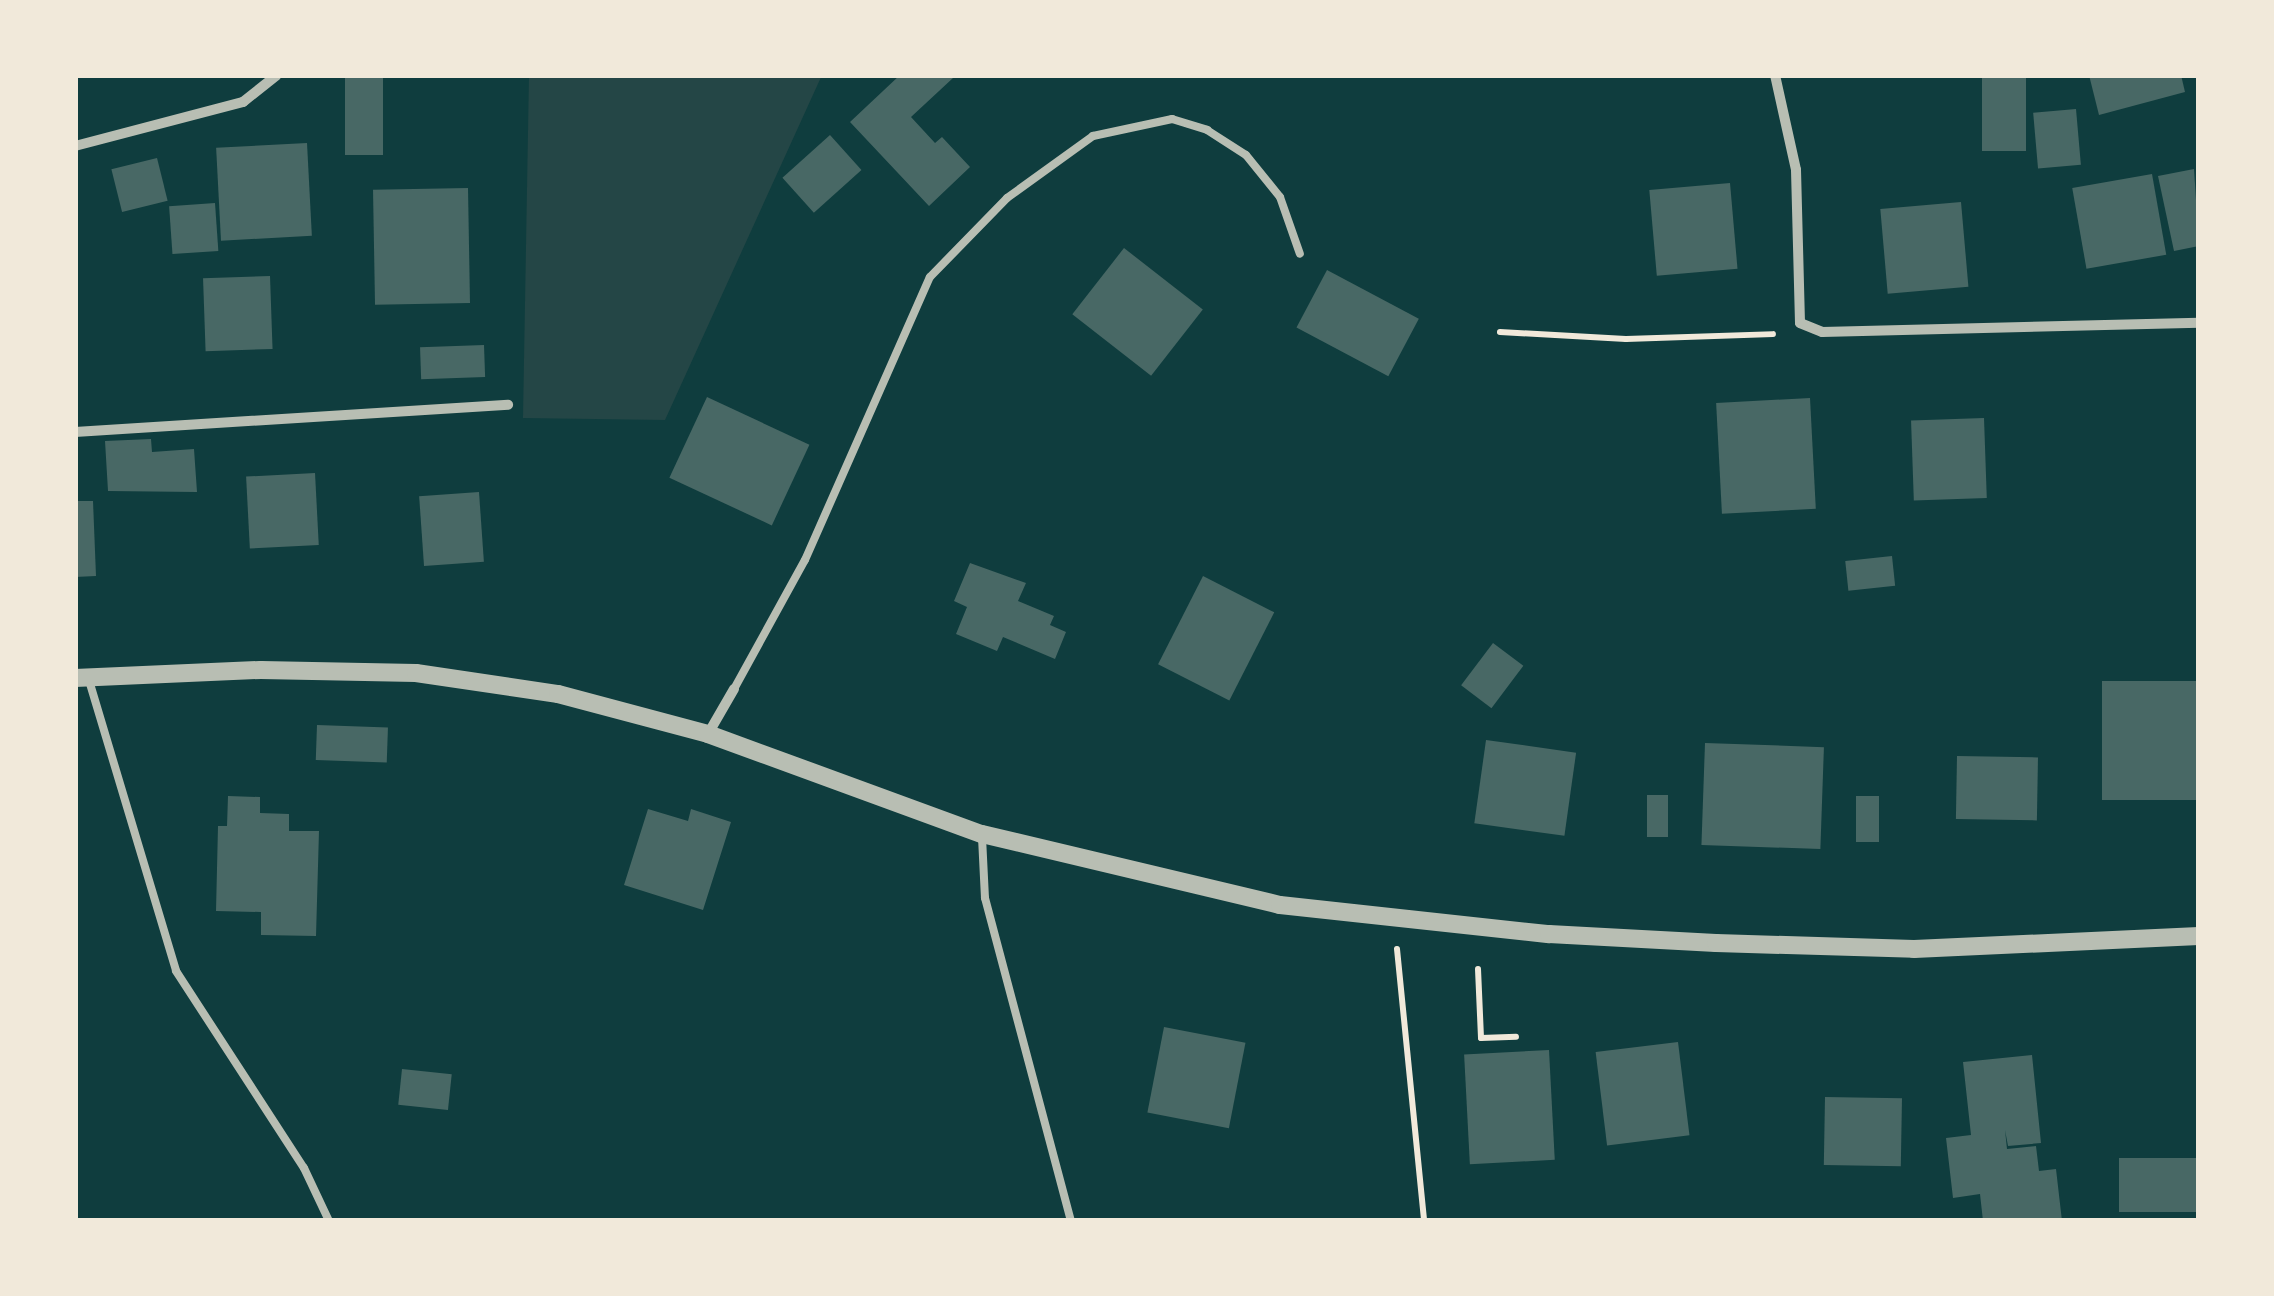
<!DOCTYPE html>
<style>
body{margin:0}
#map{position:relative;width:2274px;height:1296px;overflow:hidden;background:#0f3d3e;font-family:Manrope,sans-serif}
div>[style]{position:absolute}
.green>*{inset:0;background:#244646}
.building>*{inset:0;background:#486865;transform-origin:0 0}
.path>*{height:6px;margin:-3px;padding:0 3px;transform-origin:3px;border-radius:3px;background:#f1e9da}
.service>*{height:8px;margin:-4px;padding:0 4px;transform-origin:4px;border-radius:4px;background:#b8beb3}
.minor>*{height:10px;margin:-5px;padding:0 5px;transform-origin:5px;border-radius:5px;background:#b8beb3}
.tertiary>*{height:18px;margin:-9px;padding:0 9px;transform-origin:9px;border-radius:9px;background:#b8beb3}
span{translate:-50% -50%;white-space:nowrap;text-align:center;line-height:1.15;-webkit-text-stroke:8px #f1e9da;paint-order:stroke}
.frame{position:absolute;inset:0;border:78px solid #f1e9da;pointer-events:none}
</style>
<div id="map">
<div class="green">
<i style="clip-path:polygon(529px 75px,822px 75px,665px 420px,523px 418px)"></i>
</div>
<div class="building">
<i style="left:345px;top:75px;width:38px;height:80px"></i>
<i style="clip-path:polygon(900px 75px,953px 78px,911px 117px,935px 143px,942px 137px,970px 167px,929px 206px,850px 122px)"></i>
<i style="left:1982px;top:75px;width:44px;height:76px"></i>
<i style="clip-path:polygon(2089px 75px,2181px 75px,2185px 92px,2099px 115px)"></i>
<i style="left:2076px;top:109px;width:56px;height:43px;rotate:85deg"></i>
<i style="left:830px;top:135px;width:47px;height:64px;rotate:48deg"></i>
<i style="left:307px;top:143px;width:93px;height:91px;rotate:87deg"></i>
<i style="left:157px;top:158px;width:44px;height:47px;rotate:76deg"></i>
<i style="clip-path:polygon(2194px 169px,2199px 246px,2174px 251px,2158px 176px)"></i>
<i style="left:2152px;top:174px;width:82px;height:81px;rotate:80deg"></i>
<i style="left:1730px;top:183px;width:86px;height:81px;rotate:85deg"></i>
<i style="left:468px;top:188px;width:115px;height:95px;rotate:89deg"></i>
<i style="left:1961px;top:202px;width:85px;height:81px;rotate:85deg"></i>
<i style="left:215px;top:203px;width:48px;height:46px;rotate:86deg"></i>
<i style="left:1124px;top:248px;width:100px;height:84px;rotate:38deg"></i>
<i style="left:1327px;top:270px;width:104px;height:65px;rotate:28deg"></i>
<i style="left:270px;top:276px;width:73px;height:67px;rotate:88deg"></i>
<i style="left:484px;top:345px;width:32px;height:64px;rotate:88deg"></i>
<i style="left:707px;top:397px;width:113px;height:89px;rotate:25deg"></i>
<i style="left:1810px;top:398px;width:111px;height:94px;rotate:87deg"></i>
<i style="left:1984px;top:418px;width:80px;height:73px;rotate:88deg"></i>
<i style="clip-path:polygon(151px 439px,152px 452px,194px 449px,197px 492px,108px 491px,105px 441px)"></i>
<i style="left:315px;top:473px;width:72px;height:69px;rotate:87deg"></i>
<i style="left:479px;top:492px;width:70px;height:60px;rotate:86deg"></i>
<i style="clip-path:polygon(75px 501px,93px 501px,96px 576px,75px 577px)"></i>
<i style="left:1892px;top:556px;width:30px;height:47px;rotate:84deg"></i>
<i style="clip-path:polygon(970px 563px,1026px 583px,1018px 601px,1054px 616px,1050px 625px,1066px 632px,1055px 659px,1003px 637px,997px 651px,956px 634px,967px 607px,954px 601px)"></i>
<i style="left:1203px;top:576px;width:80px;height:99px;rotate:27deg"></i>
<i style="left:1493px;top:643px;width:38px;height:53px;rotate:37deg"></i>
<i style="left:2199px;top:681px;width:119px;height:97px;rotate:90deg"></i>
<i style="left:317px;top:725px;width:71px;height:35px;rotate:2deg"></i>
<i style="left:1486px;top:740px;width:91px;height:84px;rotate:8deg"></i>
<i style="left:1705px;top:743px;width:119px;height:102px;rotate:2deg"></i>
<i style="left:1957px;top:756px;width:81px;height:63px;rotate:1deg"></i>
<i style="left:1647px;top:795px;width:21px;height:42px"></i>
<i style="clip-path:polygon(228px 796px,260px 797px,260px 813px,289px 814px,289px 831px,319px 831px,316px 936px,261px 935px,261px 912px,216px 911px,218px 826px,227px 826px)"></i>
<i style="left:1856px;top:796px;width:23px;height:46px"></i>
<i style="clip-path:polygon(648px 809px,688px 821px,691px 809px,731px 822px,703px 910px,624px 885px)"></i>
<i style="left:1164px;top:1027px;width:83px;height:87px;rotate:11deg"></i>
<i style="left:1678px;top:1042px;width:94px;height:83px;rotate:83deg"></i>
<i style="left:1549px;top:1050px;width:110px;height:85px;rotate:87deg"></i>
<i style="clip-path:polygon(2032px 1055px,2041px 1143px,2008px 1146px,2005px 1130px,2007px 1149px,2036px 1146px,2039px 1171px,2056px 1169px,2062px 1221px,1983px 1221px,1980px 1194px,1953px 1198px,1946px 1138px,1971px 1135px,1963px 1062px)"></i>
<i style="left:402px;top:1069px;width:50px;height:36px;rotate:6deg"></i>
<i style="left:1825px;top:1097px;width:77px;height:68px;rotate:1deg"></i>
<i style="left:2199px;top:1158px;width:54px;height:80px;rotate:90deg"></i>
</div>
<div class="path">
<i style="left:1500px;top:332px;width:126px;rotate:3.2deg"></i>
<i style="left:1626px;top:339px;width:147px;rotate:-1.9deg"></i>
<i style="left:1397px;top:949px;width:273px;rotate:84.3deg"></i>
<i style="left:1478px;top:969px;width:69px;rotate:87.5deg"></i>
<i style="left:1481px;top:1038px;width:35px;rotate:-2deg"></i>
</div>
<div class="service">
<i style="left:88px;top:677px;width:307px;rotate:73.3deg"></i>
<i style="left:176px;top:971px;width:235px;rotate:57deg"></i>
<i style="left:304px;top:1168px;width:59px;rotate:64.7deg"></i>
<i style="left:734px;top:689px;width:147px;rotate:-61.2deg"></i>
<i style="left:805px;top:560px;width:309px;rotate:-66.2deg"></i>
<i style="left:930px;top:277px;width:110px;rotate:-45.7deg"></i>
<i style="left:1007px;top:198px;width:106px;rotate:-35.8deg"></i>
<i style="left:1093px;top:136px;width:81px;rotate:-12.1deg"></i>
<i style="left:1172px;top:119px;width:37px;rotate:17deg"></i>
<i style="left:1207px;top:130px;width:46px;rotate:32.7deg"></i>
<i style="left:1246px;top:155px;width:54px;rotate:51deg"></i>
<i style="left:1280px;top:197px;width:60px;rotate:70.7deg"></i>
<i style="left:982px;top:837px;width:61px;rotate:87.2deg"></i>
<i style="left:985px;top:898px;width:334px;rotate:75.1deg"></i>
</div>
<div class="minor">
<i style="left:1775px;top:75px;width:97px;rotate:77.5deg"></i>
<i style="left:1796px;top:170px;width:153px;rotate:88.5deg"></i>
<i style="left:1800px;top:323px;width:24px;rotate:22deg"></i>
<i style="left:1822px;top:332px;width:377px;rotate:-1.4deg"></i>
<i style="left:75px;top:146px;width:174px;rotate:-14.7deg"></i>
<i style="left:243px;top:102px;width:43px;rotate:-38.5deg"></i>
<i style="left:75px;top:432px;width:434px;rotate:-3.6deg"></i>
<i style="left:708px;top:734px;width:52px;rotate:-60deg"></i>
</div>
<div class="tertiary">
<i style="left:75px;top:678px;width:186px;rotate:-2.5deg"></i>
<i style="left:261px;top:670px;width:155px;rotate:1.1deg"></i>
<i style="left:416px;top:673px;width:144px;rotate:8.4deg"></i>
<i style="left:558px;top:694px;width:155px;rotate:14.9deg"></i>
<i style="left:708px;top:734px;width:292px;rotate:20.1deg"></i>
<i style="left:982px;top:834px;width:306px;rotate:13.4deg"></i>
<i style="left:1280px;top:905px;width:271px;rotate:6.2deg"></i>
<i style="left:1549px;top:934px;width:167px;rotate:3.1deg"></i>
<i style="left:1716px;top:943px;width:198px;rotate:1.7deg"></i>
<i style="left:1914px;top:949px;width:285px;rotate:-2.6deg"></i>
</div>
<div class="frame"></div>
</div>
